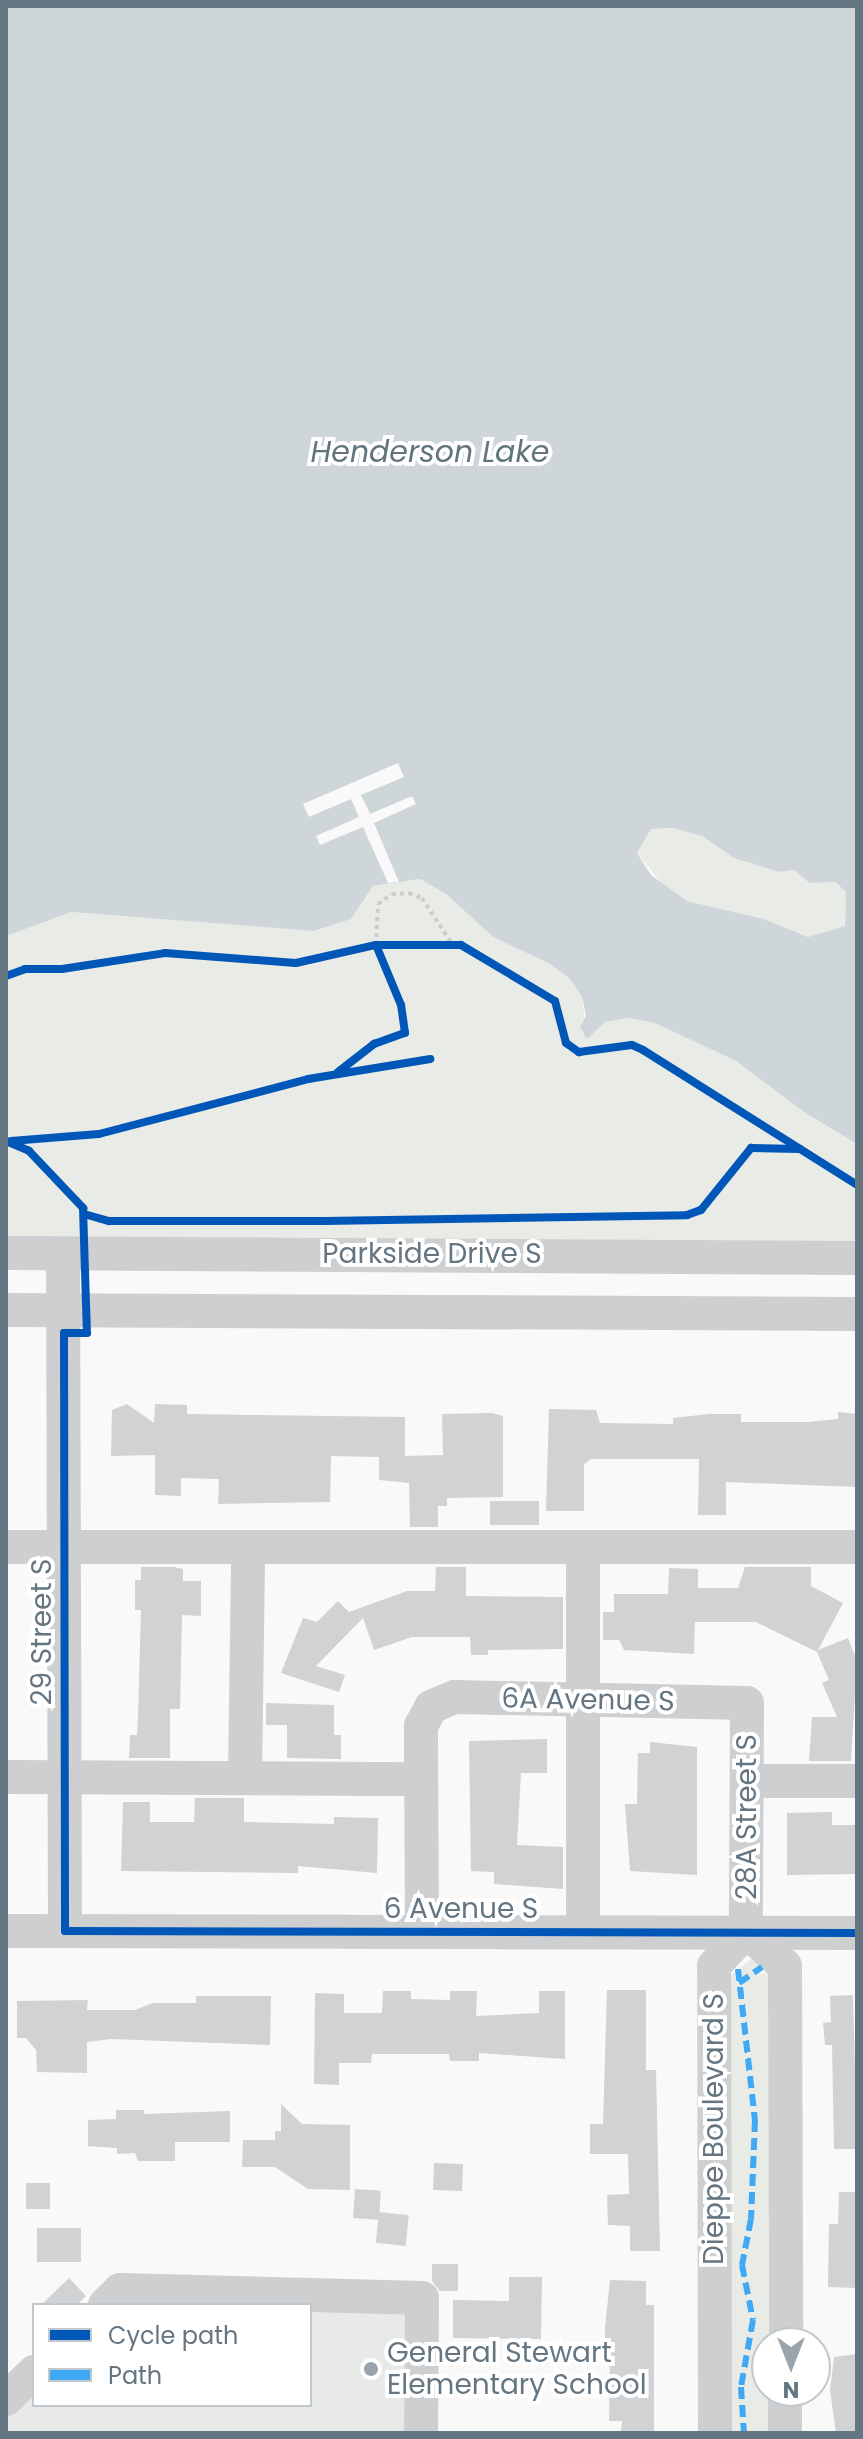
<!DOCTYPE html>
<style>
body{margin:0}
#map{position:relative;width:863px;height:2439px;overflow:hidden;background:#f9f9f9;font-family:Poppins,sans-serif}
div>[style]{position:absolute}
.built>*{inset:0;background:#e8e9e9}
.green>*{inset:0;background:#e8ebe6}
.water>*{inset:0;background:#ced6d9}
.pier>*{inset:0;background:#f9f9f9}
.building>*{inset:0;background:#d0d2d3;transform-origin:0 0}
.path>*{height:4px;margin-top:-2px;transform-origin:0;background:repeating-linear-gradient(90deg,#cbcccd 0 4px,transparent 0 8px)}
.minor>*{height:34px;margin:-17px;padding:0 17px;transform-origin:17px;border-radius:17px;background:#cecfd0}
.quiet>*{height:6px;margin-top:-3px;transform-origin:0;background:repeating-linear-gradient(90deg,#3fa9f5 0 12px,transparent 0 18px)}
.cycleway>*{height:8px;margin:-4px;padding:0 4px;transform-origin:4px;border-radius:4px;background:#0057b8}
.dots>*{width:22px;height:22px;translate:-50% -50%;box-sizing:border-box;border:4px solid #fff;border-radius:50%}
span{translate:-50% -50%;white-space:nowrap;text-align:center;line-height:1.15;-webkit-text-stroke:8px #fff;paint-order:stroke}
.street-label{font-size:28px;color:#657683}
.poi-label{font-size:28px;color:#657683}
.left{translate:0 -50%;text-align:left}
.water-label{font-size:30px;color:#60757c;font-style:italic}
.frame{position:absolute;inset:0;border:8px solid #657683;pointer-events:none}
.legend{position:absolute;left:32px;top:2303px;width:280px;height:104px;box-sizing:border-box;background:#fff;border:2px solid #c1c8cd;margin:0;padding:10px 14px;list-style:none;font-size:24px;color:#657683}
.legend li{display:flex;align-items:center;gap:16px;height:40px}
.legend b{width:40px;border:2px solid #c1c8cd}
.north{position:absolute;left:751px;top:2327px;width:80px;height:80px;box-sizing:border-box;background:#fff;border:2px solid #c1c8cd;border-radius:50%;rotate:180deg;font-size:22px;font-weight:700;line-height:32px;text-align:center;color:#657683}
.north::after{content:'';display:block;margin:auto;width:28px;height:36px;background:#99a4ac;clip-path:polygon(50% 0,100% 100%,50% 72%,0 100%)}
</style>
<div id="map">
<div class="built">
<i style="clip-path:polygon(114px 2279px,433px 2285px,432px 2433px,6px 2433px,6px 2382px,34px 2355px,34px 2405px,310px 2405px,310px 2305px,87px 2305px)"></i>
</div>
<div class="green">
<i style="clip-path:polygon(673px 828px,702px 836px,734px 858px,779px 872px,794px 870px,808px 883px,834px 882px,846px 892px,845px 926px,809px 937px,764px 919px,687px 901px,666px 888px,637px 853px,651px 829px)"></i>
<i style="clip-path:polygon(420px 879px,446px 894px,493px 937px,550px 964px,570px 979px,582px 997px,587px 1038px,605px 1022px,629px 1018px,655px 1023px,736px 1061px,804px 1112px,857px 1144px,857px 1258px,6px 1253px,6px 936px,70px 912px,314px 931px,351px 919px,373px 886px)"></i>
<i style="clip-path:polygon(751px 1959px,757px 1960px,761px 1974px,769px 1972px,770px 2433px,727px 2433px,730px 1976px)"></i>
</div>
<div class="water">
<i style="clip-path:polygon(evenodd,6px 6px,857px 6px,857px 1144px,804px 1112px,736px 1061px,655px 1023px,629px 1018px,605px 1022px,587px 1039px,580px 1027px,586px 1016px,582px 997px,570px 979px,550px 964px,493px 937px,446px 894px,420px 879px,373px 886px,351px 919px,314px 931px,71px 912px,6px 936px,6px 6px,673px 828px,702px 836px,734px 858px,779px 872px,794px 870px,809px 883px,835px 882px,846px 892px,845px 926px,808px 937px,764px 919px,687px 901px,651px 875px,637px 853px,651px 829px,673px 828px)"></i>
</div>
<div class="pier">
<i style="clip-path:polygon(398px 763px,404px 777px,361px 795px,370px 814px,412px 796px,416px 804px,374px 823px,399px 882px,388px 883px,363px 827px,320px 845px,316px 836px,359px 817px,351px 799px,309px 817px,303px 804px)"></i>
</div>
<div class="building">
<i style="clip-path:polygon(127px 1404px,154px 1423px,155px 1404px,187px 1405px,187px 1414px,405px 1417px,405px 1456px,443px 1455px,442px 1414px,492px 1413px,503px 1416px,503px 1497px,447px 1498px,447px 1506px,438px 1506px,438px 1527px,410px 1527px,409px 1483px,379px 1480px,379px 1457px,331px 1456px,330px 1502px,218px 1504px,219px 1479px,181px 1478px,181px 1496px,155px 1495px,155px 1455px,111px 1456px,112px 1410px)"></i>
<i style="clip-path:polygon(549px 1409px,596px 1410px,600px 1423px,673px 1424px,673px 1418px,709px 1414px,741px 1414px,741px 1422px,808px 1422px,838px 1419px,838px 1412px,857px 1414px,857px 1487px,726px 1482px,726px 1515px,698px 1515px,699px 1459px,591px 1459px,584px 1464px,584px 1511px,546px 1511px)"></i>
<i style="left:539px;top:1501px;width:24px;height:49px;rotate:90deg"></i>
<i style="clip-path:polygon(141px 1567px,174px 1567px,183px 1569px,183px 1581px,201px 1581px,201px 1616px,182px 1615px,180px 1709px,170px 1709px,170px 1758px,129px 1758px,130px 1735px,137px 1735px,138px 1718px,141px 1610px,135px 1610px,135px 1580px,141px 1580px)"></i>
<i style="clip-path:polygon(436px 1567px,466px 1567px,466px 1596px,563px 1597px,563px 1649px,488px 1650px,488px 1655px,471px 1655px,470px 1637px,412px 1637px,374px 1650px,363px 1618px,316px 1666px,345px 1675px,339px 1692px,281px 1673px,303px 1618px,317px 1622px,338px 1601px,349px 1612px,407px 1591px,435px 1591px)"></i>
<i style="clip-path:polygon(745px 1567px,811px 1567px,811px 1586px,843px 1603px,818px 1650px,848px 1638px,857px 1661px,851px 1761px,809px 1761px,812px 1717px,837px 1717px,822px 1683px,829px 1680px,817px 1652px,756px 1622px,695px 1622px,694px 1654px,624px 1650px,619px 1640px,603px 1640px,603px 1612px,614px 1612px,614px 1594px,668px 1594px,669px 1568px,698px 1569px,698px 1588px,738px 1588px)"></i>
<i style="clip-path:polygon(266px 1703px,334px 1705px,334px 1735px,341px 1735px,341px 1759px,287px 1758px,287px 1725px,266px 1725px)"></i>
<i style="clip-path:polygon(547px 1739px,547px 1773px,521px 1773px,517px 1845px,563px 1847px,563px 1889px,494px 1884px,494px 1872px,471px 1871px,469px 1741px)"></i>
<i style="clip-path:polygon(650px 1742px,697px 1747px,697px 1875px,630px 1871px,625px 1804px,637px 1804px,638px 1753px,650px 1753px)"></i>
<i style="clip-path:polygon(195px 1798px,244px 1798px,244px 1822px,334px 1824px,334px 1817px,378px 1818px,377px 1873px,298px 1866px,298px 1873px,121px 1871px,123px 1802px,150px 1802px,150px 1822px,194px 1822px)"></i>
<i style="clip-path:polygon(832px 1812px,832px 1825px,857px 1825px,857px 1874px,787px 1875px,787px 1813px)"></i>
<i style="clip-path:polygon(607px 1990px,646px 1990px,646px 2070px,656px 2070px,660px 2251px,630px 2251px,630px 2226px,608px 2225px,607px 2195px,629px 2194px,628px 2154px,590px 2154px,590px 2124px,603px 2124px)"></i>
<i style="clip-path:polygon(383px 1991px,411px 1991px,411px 1999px,450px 2000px,450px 1991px,477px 1991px,476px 2016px,539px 2013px,539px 1991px,565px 1991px,565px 2059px,479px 2053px,479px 2061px,450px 2061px,449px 2054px,372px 2054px,371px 2063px,339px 2063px,339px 2085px,314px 2084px,315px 1993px,344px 1994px,344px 2013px,382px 2013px)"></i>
<i style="clip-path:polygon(853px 1995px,857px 2149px,834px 2149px,832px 2045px,825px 2045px,823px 2023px,831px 2022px,830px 1996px)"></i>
<i style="clip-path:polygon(196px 1996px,271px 1996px,270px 2045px,111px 2039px,87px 2042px,87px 2073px,37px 2072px,36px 2050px,26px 2038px,17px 2038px,17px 2001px,88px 2000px,87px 2010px,135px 2010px,153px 2003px,196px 2003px)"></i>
<i style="clip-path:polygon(281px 2104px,302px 2124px,350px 2125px,350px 2190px,308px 2189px,275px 2167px,242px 2167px,243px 2140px,275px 2140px,275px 2131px,281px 2131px)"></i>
<i style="clip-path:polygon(116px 2110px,144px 2110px,144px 2114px,230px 2111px,230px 2142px,175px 2142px,175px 2161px,138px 2161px,135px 2153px,117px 2154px,117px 2148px,88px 2146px,88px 2120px,116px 2119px)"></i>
<i style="left:434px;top:2163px;width:29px;height:27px;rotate:2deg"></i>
<i style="left:26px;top:2183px;width:24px;height:26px"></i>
<i style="left:355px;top:2189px;width:26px;height:29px;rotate:4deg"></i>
<i style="clip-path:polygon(839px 2192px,857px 2192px,857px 2288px,828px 2287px,829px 2224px,838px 2224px)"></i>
<i style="left:379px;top:2212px;width:30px;height:31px;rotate:6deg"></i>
<i style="left:37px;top:2228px;width:44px;height:34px"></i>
<i style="clip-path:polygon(432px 2264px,458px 2264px,458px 2291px,440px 2291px,432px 2281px)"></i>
<i style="clip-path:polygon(509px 2277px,542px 2277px,541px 2339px,453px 2338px,453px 2300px,509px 2301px)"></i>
<i style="clip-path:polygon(69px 2278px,86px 2296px,77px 2305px,41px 2305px)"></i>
<i style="clip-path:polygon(610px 2280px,646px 2281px,646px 2305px,654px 2305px,654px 2433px,621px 2433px,622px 2421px,609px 2421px,610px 2348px,605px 2347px,605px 2328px)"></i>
<i style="clip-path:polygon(857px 2354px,857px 2433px,836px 2433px,830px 2390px,834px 2357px)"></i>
</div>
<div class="path">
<i style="left:376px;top:945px;width:41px;rotate:-87.2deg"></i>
<i style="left:378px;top:904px;width:17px;rotate:-36deg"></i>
<i style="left:392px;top:894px;width:17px;rotate:-3deg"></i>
<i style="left:409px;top:893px;width:14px;rotate:21deg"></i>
<i style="left:422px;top:898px;width:55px;rotate:56.9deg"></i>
</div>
<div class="minor">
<i style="left:6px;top:1253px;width:851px;rotate:0.34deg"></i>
<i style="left:63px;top:1254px;width:677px;rotate:89.83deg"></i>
<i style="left:6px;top:1310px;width:851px;rotate:0.27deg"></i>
<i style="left:6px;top:1547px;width:851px"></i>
<i style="left:583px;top:1547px;width:384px;rotate:90deg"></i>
<i style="left:6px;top:1777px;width:415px;rotate:0.3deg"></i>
<i style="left:245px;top:1777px;width:229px;rotate:-89.2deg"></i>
<i style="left:747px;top:1781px;width:110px"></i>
<i style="left:6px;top:1931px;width:851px;rotate:0.13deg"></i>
<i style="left:422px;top:1931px;width:205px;rotate:-90.3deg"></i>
<i style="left:421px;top:1726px;width:21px;rotate:-62deg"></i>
<i style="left:431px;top:1707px;width:26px;rotate:-23deg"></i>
<i style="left:455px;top:1697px;width:292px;rotate:1.2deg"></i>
<i style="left:747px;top:1703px;width:228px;rotate:90.3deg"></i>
<i style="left:746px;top:1931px;width:52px;rotate:41.9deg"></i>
<i style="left:785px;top:1966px;width:377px;rotate:89.8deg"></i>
<i style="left:105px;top:2305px;width:21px;rotate:-45deg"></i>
<i style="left:120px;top:2290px;width:302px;rotate:1.5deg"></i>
<i style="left:422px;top:2298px;width:135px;rotate:90.4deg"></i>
<i style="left:6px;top:2399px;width:39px;rotate:-44deg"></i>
<i style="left:715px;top:2433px;width:467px;rotate:-90.1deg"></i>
<i style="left:714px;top:1966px;width:47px;rotate:-47.6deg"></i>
<i style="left:785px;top:2433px;width:42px;rotate:-90deg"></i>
</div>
<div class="quiet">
<i style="left:738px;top:1969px;width:152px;rotate:83.6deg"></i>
<i style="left:755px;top:2120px;width:99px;rotate:92.3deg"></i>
<i style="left:751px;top:2219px;width:47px;rotate:101.1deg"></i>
<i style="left:742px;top:2265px;width:56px;rotate:78.7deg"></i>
<i style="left:753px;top:2320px;width:68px;rotate:100.2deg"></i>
<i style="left:741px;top:2387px;width:46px;rotate:86.3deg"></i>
<i style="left:739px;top:1983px;width:28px;rotate:-35deg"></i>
</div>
<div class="cycleway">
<i style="left:6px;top:976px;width:20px;rotate:-20deg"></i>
<i style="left:25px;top:969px;width:37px"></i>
<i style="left:62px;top:969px;width:104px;rotate:-8.8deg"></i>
<i style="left:165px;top:953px;width:131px;rotate:4.4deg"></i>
<i style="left:296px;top:963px;width:82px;rotate:-12.7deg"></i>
<i style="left:376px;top:945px;width:85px"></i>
<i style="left:461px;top:945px;width:109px;rotate:30.8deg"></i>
<i style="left:555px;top:1001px;width:43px;rotate:75.3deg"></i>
<i style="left:566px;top:1043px;width:16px;rotate:35deg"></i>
<i style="left:579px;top:1052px;width:53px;rotate:-7.5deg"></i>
<i style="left:632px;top:1045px;width:12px;rotate:24deg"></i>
<i style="left:643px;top:1050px;width:253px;rotate:32.2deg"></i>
<i style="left:338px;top:1072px;width:46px;rotate:-37.9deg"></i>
<i style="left:374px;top:1044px;width:33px;rotate:-20deg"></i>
<i style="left:405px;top:1033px;width:28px;rotate:-98deg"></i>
<i style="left:401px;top:1005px;width:65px;rotate:-112.6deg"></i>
<i style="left:6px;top:1141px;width:25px;rotate:23deg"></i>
<i style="left:29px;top:1151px;width:79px;rotate:46.5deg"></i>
<i style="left:83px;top:1208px;width:125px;rotate:88.2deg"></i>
<i style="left:87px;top:1333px;width:23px;rotate:180deg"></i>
<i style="left:64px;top:1333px;width:598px;rotate:89.9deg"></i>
<i style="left:65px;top:1931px;width:792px;rotate:0.14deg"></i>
<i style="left:11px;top:1141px;width:88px;rotate:-4.5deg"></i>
<i style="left:99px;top:1134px;width:216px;rotate:-14.7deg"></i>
<i style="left:308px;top:1079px;width:124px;rotate:-9.3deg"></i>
<i style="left:84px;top:1214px;width:26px;rotate:16deg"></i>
<i style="left:109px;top:1221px;width:215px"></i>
<i style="left:324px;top:1221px;width:363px;rotate:-0.9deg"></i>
<i style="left:687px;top:1215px;width:15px;rotate:-20deg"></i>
<i style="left:701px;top:1210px;width:80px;rotate:-51.1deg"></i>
<i style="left:751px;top:1148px;width:49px;rotate:1.2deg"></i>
</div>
<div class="dots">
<i style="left:371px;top:2369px;background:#99a4ac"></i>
</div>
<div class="street-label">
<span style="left:432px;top:1254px">Parkside Drive S</span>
<span style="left:42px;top:1632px;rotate:-90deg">29 Street S</span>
<span style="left:588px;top:1700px;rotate:1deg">6A Avenue S</span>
<span style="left:747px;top:1817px;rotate:-90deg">28A Street S</span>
<span style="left:461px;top:1909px">6 Avenue S</span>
<span style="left:714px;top:2129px;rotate:-90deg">Dieppe Boulevard S</span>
</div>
<div class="poi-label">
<span class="left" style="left:387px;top:2369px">General Stewart<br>Elementary School</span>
</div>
<div class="water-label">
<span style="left:430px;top:452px">Henderson Lake</span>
</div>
<div class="frame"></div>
<ul class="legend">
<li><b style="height:10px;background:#0057b8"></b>Cycle path</li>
<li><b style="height:10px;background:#3fa9f5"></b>Path</li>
</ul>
<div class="north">N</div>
</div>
